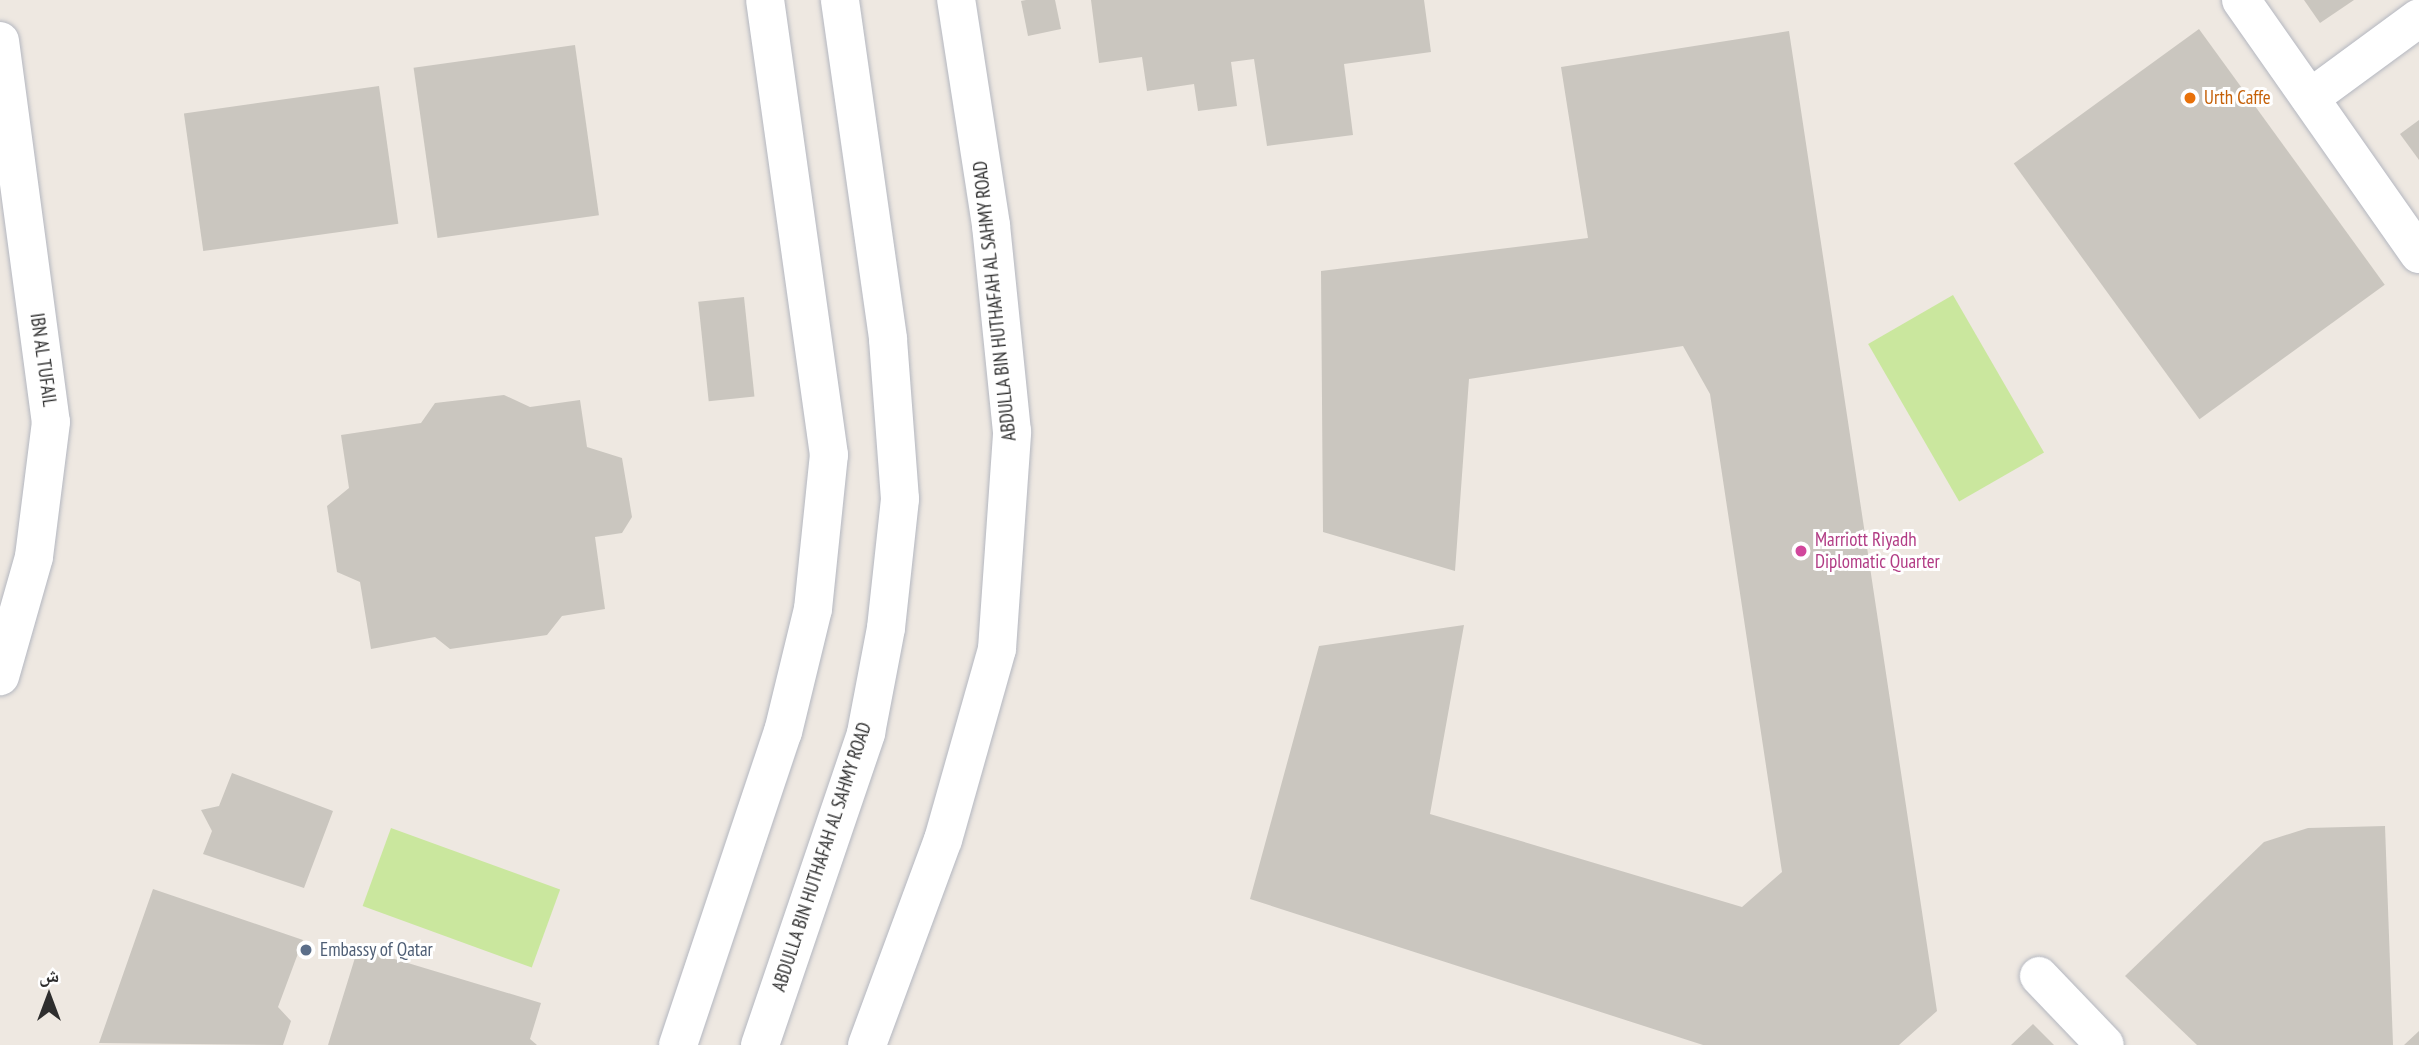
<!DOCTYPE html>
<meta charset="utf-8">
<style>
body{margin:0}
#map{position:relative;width:2419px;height:1045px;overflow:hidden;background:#eee8e1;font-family:"PT Sans Narrow","Noto Naskh Arabic",sans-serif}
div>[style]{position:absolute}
.pitch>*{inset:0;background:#cae79e;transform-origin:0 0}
.building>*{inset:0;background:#cac6bf;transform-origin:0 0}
.roads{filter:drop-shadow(0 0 2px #b4b7c0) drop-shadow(0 0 2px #b4b7c0)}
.minor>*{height:38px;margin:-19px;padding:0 19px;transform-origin:19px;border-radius:19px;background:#fff}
.dots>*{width:19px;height:19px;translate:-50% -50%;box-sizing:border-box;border:4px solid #fff;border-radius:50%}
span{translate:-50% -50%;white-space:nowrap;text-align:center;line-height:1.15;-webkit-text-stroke:6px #fff;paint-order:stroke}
.food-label{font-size:19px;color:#c56008}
.left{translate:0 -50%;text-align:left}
.street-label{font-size:19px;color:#2e2e2e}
.hotel-label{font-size:19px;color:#b23c85}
.service-label{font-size:19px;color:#4e5e75}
.north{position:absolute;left:14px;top:961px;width:70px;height:70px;-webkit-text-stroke:5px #fff;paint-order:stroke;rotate:0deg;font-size:19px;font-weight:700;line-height:28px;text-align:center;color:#2e2e2e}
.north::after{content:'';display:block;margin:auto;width:24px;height:32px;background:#2e2e2e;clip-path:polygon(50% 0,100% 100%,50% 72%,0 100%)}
</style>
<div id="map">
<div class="pitch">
<i style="left:1953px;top:295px;width:182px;height:98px;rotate:60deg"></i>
<i style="left:391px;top:828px;width:180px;height:83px;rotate:20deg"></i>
</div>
<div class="building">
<i style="clip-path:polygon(1026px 0,1055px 0,1061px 29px,1028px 36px,1021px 1px)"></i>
<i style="clip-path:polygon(1091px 0,1424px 0,1431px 52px,1344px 64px,1353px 135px,1267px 146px,1254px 59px,1231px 62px,1237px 106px,1198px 111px,1194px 84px,1147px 91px,1142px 57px,1099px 63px)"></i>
<i style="clip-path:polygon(2304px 0,2354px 0,2320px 23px)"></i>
<i style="left:2199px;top:29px;width:316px;height:229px;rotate:54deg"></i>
<i style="clip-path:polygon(1789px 31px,1937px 1011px,1899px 1045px,1703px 1045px,1250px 899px,1319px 646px,1464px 625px,1430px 814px,1742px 907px,1782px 872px,1710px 394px,1683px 346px,1469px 379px,1455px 571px,1323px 532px,1321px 271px,1588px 238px,1561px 67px)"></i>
<i style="left:575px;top:45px;width:172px;height:163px;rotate:82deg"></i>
<i style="left:379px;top:86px;width:139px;height:197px;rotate:82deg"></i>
<i style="clip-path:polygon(2419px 120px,2419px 160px,2400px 134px)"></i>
<i style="left:744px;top:297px;width:100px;height:46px;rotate:84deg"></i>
<i style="clip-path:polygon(504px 395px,530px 407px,580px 400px,587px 447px,622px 458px,632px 517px,622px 533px,595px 537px,605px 609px,562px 616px,547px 635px,450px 649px,435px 637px,371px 649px,360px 582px,337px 572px,327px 506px,349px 488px,341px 435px,421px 423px,435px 403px)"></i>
<i style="clip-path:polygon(232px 773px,333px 811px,304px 888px,203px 854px,212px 831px,201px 810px,219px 806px)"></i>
<i style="clip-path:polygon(2385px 826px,2393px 1045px,2197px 1045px,2125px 976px,2264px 842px,2308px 828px)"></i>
<i style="clip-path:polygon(153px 889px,303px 940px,278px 1007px,291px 1021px,283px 1045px,99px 1043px)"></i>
<i style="clip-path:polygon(358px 948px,541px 1003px,530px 1039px,537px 1045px,328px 1045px)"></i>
<i style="clip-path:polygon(2033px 1024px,2054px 1045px,2011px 1045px)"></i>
<i style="clip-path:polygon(2419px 1031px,2419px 1045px,2404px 1045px)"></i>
</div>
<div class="roads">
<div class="minor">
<i style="left:2241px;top:0;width:310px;rotate:55deg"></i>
<i style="left:0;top:41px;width:384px;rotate:82.4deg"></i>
<i style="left:51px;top:422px;width:136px;rotate:97.2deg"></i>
<i style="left:34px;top:557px;width:124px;rotate:105.9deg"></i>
<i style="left:2310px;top:98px;width:135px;rotate:-36.3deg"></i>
<i style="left:2039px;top:976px;width:95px;rotate:46.3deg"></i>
<i style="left:678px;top:1045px;width:330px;rotate:-71.5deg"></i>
<i style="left:783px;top:732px;width:127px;rotate:-76.3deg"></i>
<i style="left:813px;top:609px;width:155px;rotate:-84.1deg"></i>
<i style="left:829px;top:455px;width:459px;rotate:-98deg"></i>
<i style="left:760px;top:1045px;width:330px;rotate:-71.2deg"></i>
<i style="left:866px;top:733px;width:107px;rotate:-79.2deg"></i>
<i style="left:886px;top:628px;width:130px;rotate:-83.8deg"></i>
<i style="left:900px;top:499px;width:161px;rotate:-94.3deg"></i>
<i style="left:888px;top:338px;width:341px;rotate:-98.1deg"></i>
<i style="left:867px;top:1045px;width:219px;rotate:-69.7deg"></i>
<i style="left:943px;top:840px;width:198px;rotate:-74.2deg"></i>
<i style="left:997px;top:649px;width:218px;rotate:-86deg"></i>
<i style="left:1012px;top:432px;width:208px;rotate:-95.8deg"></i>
<i style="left:991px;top:225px;width:228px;rotate:-98.8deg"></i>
</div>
</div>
<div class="dots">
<i style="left:2190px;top:98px;background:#e8710a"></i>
<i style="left:1801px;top:551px;background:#d1479c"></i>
<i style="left:306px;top:950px;background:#5c6f8a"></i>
</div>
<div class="food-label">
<span class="left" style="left:2204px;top:98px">Urth Caffe</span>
</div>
<div class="street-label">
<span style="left:995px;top:301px;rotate:-96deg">ABDULLA BIN HUTHAFAH AL SAHMY ROAD</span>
<span style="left:43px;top:360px;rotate:82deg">IBN AL TUFAIL</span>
<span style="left:822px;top:857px;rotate:-72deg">ABDULLA BIN HUTHAFAH AL SAHMY ROAD</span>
</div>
<div class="hotel-label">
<span class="left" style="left:1815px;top:551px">Marriott Riyadh<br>Diplomatic Quarter</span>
</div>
<div class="service-label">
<span class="left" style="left:320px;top:950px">Embassy of Qatar</span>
</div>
<div class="north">ش</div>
</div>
